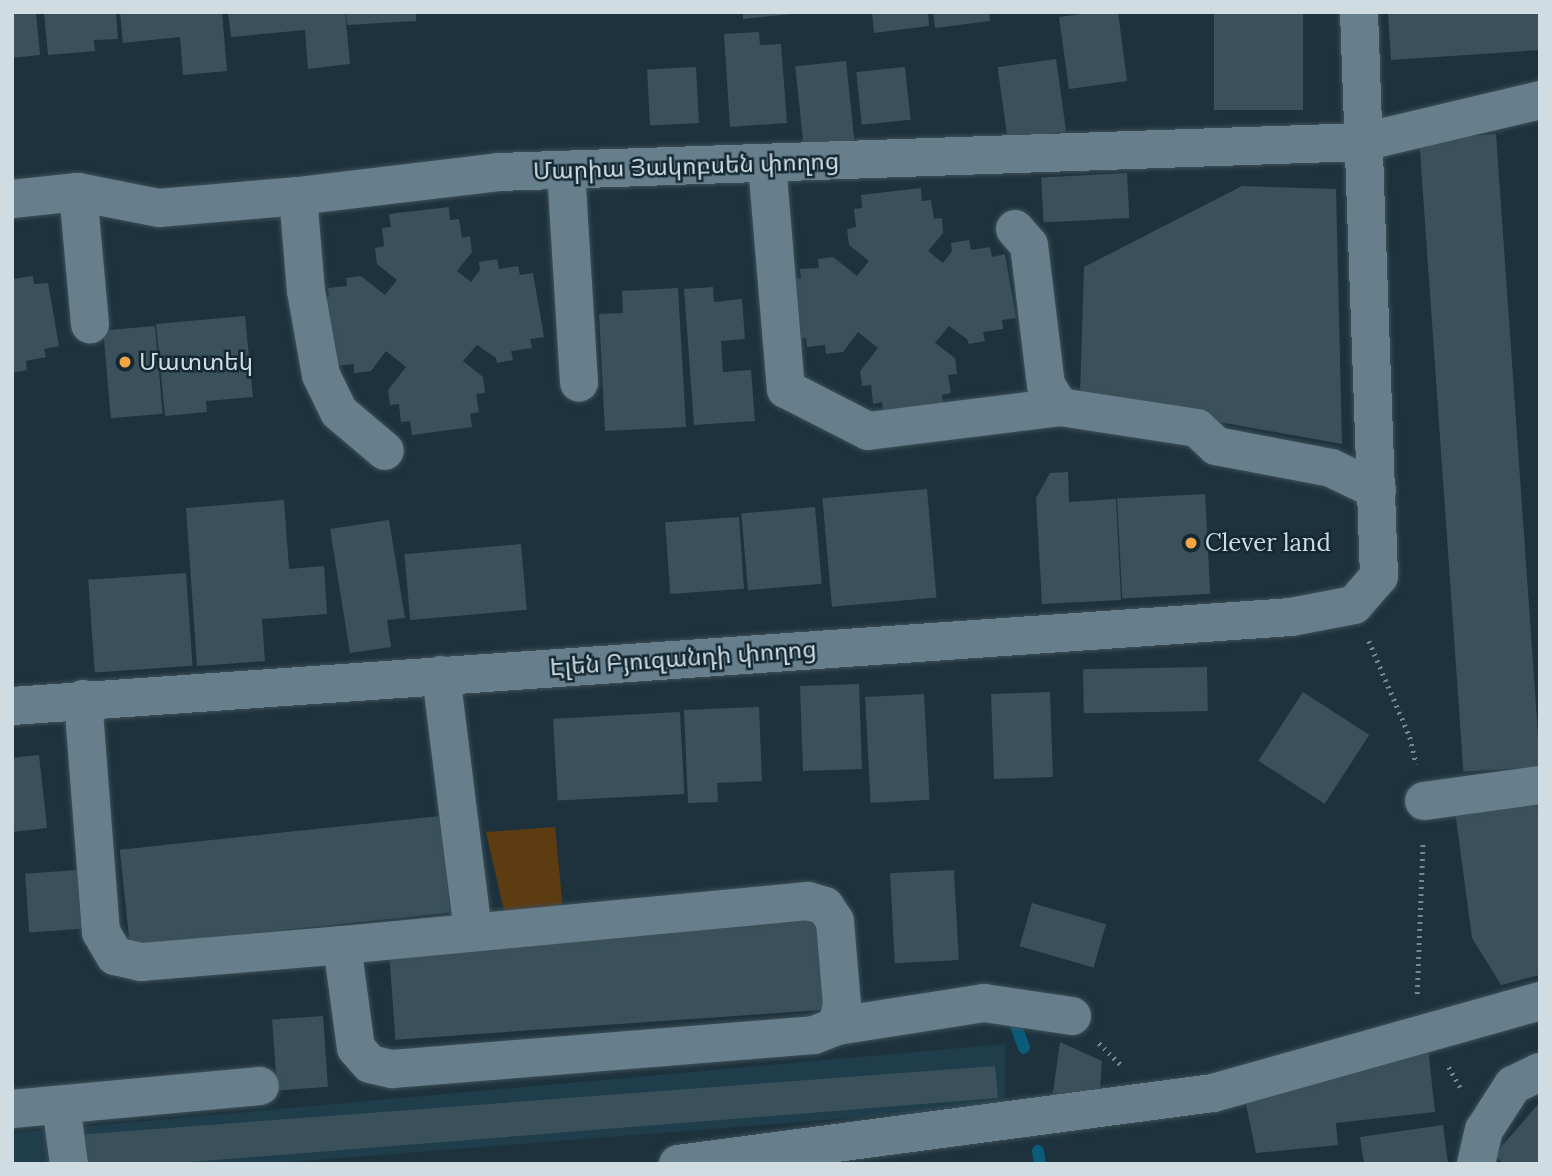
<!DOCTYPE html>
<meta charset="utf-8">
<style>
body{margin:0}
#map{position:relative;width:1552px;height:1176px;overflow:hidden;background:#1d323d;font-family:Lora,"Noto Sans Armenian",serif}
div>[style]{position:absolute}
.built>*{inset:0;background:#203d4b}
.green>*{inset:0;background:#5d3c11}
.stream>*{height:12px;margin:-6px;padding:0 6px;transform-origin:6px;border-radius:6px;background:#0a5c7a}
.building>*{inset:0;background:#3a515c;transform-origin:0 0}
.path>*{height:4.5px;margin-top:-2.25px;transform-origin:0;background:repeating-linear-gradient(90deg,#768790 0 2px,transparent 0 7px)}
.roads{filter:drop-shadow(0 0 2px #3e5059) drop-shadow(0 0 2px #3e5059)}
.minor>*{height:38px;margin:-19px;padding:0 19px;transform-origin:19px;border-radius:19px;background:#677f8c}
.dots>*{width:19px;height:19px;translate:-50% -50%;box-sizing:border-box;border:4px solid #132833;border-radius:50%}
span{translate:-50% -50%;white-space:nowrap;text-align:center;line-height:1.15;-webkit-text-stroke:5px #132833;paint-order:stroke}
.street-label{font-size:24px;color:#cfdce2}
.poi-label{font-size:24px;color:#cfdce2}
.left{translate:0 -50%;text-align:left}
.frame{position:absolute;inset:0;border:14px solid #cfdce2;pointer-events:none}
</style>
<div id="map">
<div class="built">
<i style="clip-path:polygon(1005px 1044px,1005px 1106px,264px 1164px,12px 1164px,12px 1133px)"></i>
</div>
<div class="green">
<i style="clip-path:polygon(555px 827px,563px 909px,505px 915px,486px 832px)"></i>
</div>
<div class="stream">
<i style="left:1011px;top:1012px;width:38px;rotate:70deg"></i>
<i style="left:1038px;top:1151px;width:13px;rotate:81deg"></i>
</div>
<div class="building">
<i style="clip-path:polygon(12px 12px,36px 12px,40px 55px,12px 58px)"></i>
<i style="clip-path:polygon(44px 12px,116px 12px,118px 39px,94px 40px,95px 51px,48px 55px)"></i>
<i style="clip-path:polygon(120px 12px,222px 12px,227px 71px,183px 75px,180px 37px,123px 43px)"></i>
<i style="clip-path:polygon(228px 12px,345px 12px,350px 64px,308px 69px,305px 30px,231px 37px)"></i>
<i style="clip-path:polygon(346px 12px,416px 12px,416px 21px,347px 25px)"></i>
<i style="clip-path:polygon(743px 12px,791px 12px,791px 14px,743px 19px)"></i>
<i style="clip-path:polygon(872px 12px,928px 12px,929px 26px,874px 33px)"></i>
<i style="clip-path:polygon(933px 12px,989px 12px,990px 21px,935px 28px)"></i>
<i style="clip-path:polygon(1096px 12px,1118px 12px,1127px 81px,1069px 89px,1059px 17px)"></i>
<i style="left:1214px;top:12px;width:89px;height:98px"></i>
<i style="clip-path:polygon(1388px 12px,1540px 12px,1540px 50px,1391px 60px)"></i>
<i style="clip-path:polygon(759px 32px,760px 45px,781px 44px,787px 123px,730px 127px,724px 34px)"></i>
<i style="left:1056px;top:59px;width:73px;height:59px;rotate:82deg"></i>
<i style="left:846px;top:61px;width:80px;height:51px;rotate:84deg"></i>
<i style="left:696px;top:67px;width:56px;height:49px;rotate:87deg"></i>
<i style="left:905px;top:67px;width:53px;height:49px;rotate:84deg"></i>
<i style="left:1496px;top:134px;width:634px;height:77px;rotate:86deg"></i>
<i style="left:1127px;top:173px;width:45px;height:86px;rotate:87deg"></i>
<i style="clip-path:polygon(1242px 186px,1336px 189px,1342px 444px,1080px 397px,1084px 267px)"></i>
<i style="clip-path:polygon(921px 188px,922px 201px,931px 200px,934px 219px,942px 218px,943px 233px,928px 251px,943px 263px,952px 251px,951px 243px,969px 240px,971px 250px,990px 247px,992px 257px,1005px 254px,1016px 318px,1002px 320px,1003px 329px,983px 332px,985px 341px,969px 344px,967px 339px,949px 326px,935px 343px,955px 358px,957px 374px,948px 375px,951px 393px,942px 395px,943px 408px,884px 416px,882px 402px,873px 404px,871px 385px,862px 386px,860px 371px,878px 348px,858px 332px,843px 352px,826px 354px,825px 345px,807px 347px,806px 338px,793px 339px,787px 279px,801px 278px,800px 269px,819px 268px,818px 259px,833px 257px,857px 276px,869px 261px,849px 245px,847px 229px,856px 227px,854px 209px,862px 208px,861px 195px)"></i>
<i style="clip-path:polygon(449px 207px,450px 220px,459px 219px,462px 238px,470px 236px,472px 252px,457px 271px,471px 282px,480px 270px,479px 262px,497px 259px,499px 269px,518px 266px,520px 275px,533px 273px,544px 337px,530px 339px,532px 348px,511px 351px,513px 360px,497px 363px,496px 358px,477px 345px,463px 361px,483px 377px,485px 393px,476px 394px,479px 412px,470px 414px,472px 427px,412px 435px,410px 421px,401px 422px,399px 404px,390px 405px,388px 390px,406px 367px,386px 351px,371px 371px,354px 373px,354px 364px,335px 366px,316px 298px,329px 297px,328px 288px,347px 286px,346px 278px,361px 276px,385px 295px,397px 280px,377px 264px,375px 248px,384px 246px,382px 228px,391px 227px,389px 214px)"></i>
<i style="clip-path:polygon(33px 276px,34px 284px,48px 283px,59px 346px,44px 349px,46px 357px,26px 361px,27px 370px,12px 373px,12px 279px)"></i>
<i style="clip-path:polygon(713px 287px,714px 302px,742px 299px,745px 339px,721px 341px,723px 372px,751px 370px,755px 421px,694px 425px,684px 289px)"></i>
<i style="clip-path:polygon(678px 288px,686px 427px,605px 431px,599px 314px,623px 313px,622px 291px)"></i>
<i style="clip-path:polygon(245px 316px,253px 397px,206px 401px,207px 412px,165px 416px,156px 324px)"></i>
<i style="left:155px;top:326px;width:88px;height:52px;rotate:85deg"></i>
<i style="clip-path:polygon(1068px 472px,1069px 502px,1116px 499px,1121px 600px,1042px 604px,1036px 498px,1050px 473px)"></i>
<i style="left:927px;top:489px;width:109px;height:105px;rotate:85deg"></i>
<i style="left:1205px;top:494px;width:100px;height:88px;rotate:87deg"></i>
<i style="clip-path:polygon(284px 500px,289px 569px,324px 566px,327px 614px,262px 619px,265px 661px,197px 666px,186px 508px)"></i>
<i style="left:815px;top:507px;width:77px;height:74px;rotate:85deg"></i>
<i style="left:739px;top:517px;width:72px;height:74px;rotate:86deg"></i>
<i style="clip-path:polygon(389px 520px,405px 618px,387px 620px,391px 647px,350px 653px,330px 529px)"></i>
<i style="left:521px;top:544px;width:66px;height:117px;rotate:85deg"></i>
<i style="left:186px;top:573px;width:93px;height:98px;rotate:86deg"></i>
<i style="left:1207px;top:667px;width:44px;height:124px;rotate:89deg"></i>
<i style="left:859px;top:684px;width:85px;height:59px;rotate:88deg"></i>
<i style="left:1050px;top:692px;width:85px;height:59px;rotate:88deg"></i>
<i style="left:1303px;top:692px;width:79px;height:82px;rotate:33deg"></i>
<i style="left:924px;top:694px;width:106px;height:59px;rotate:87deg"></i>
<i style="clip-path:polygon(759px 707px,762px 781px,717px 783px,718px 802px,688px 803px,684px 710px)"></i>
<i style="left:680px;top:712px;width:82px;height:127px;rotate:87deg"></i>
<i style="clip-path:polygon(39px 755px,47px 828px,12px 832px,12px 758px)"></i>
<i style="clip-path:polygon(1540px 805px,1540px 975px,1501px 985px,1472px 938px,1455px 811px)"></i>
<i style="left:440px;top:816px;width:97px;height:322px;rotate:84deg"></i>
<i style="left:77px;top:870px;width:59px;height:52px;rotate:86deg"></i>
<i style="left:954px;top:870px;width:90px;height:64px;rotate:87deg"></i>
<i style="left:1032px;top:903px;width:77px;height:45px;rotate:16deg"></i>
<i style="left:817px;top:920px;width:90px;height:429px;rotate:86deg"></i>
<i style="left:323px;top:1016px;width:71px;height:51px;rotate:86deg"></i>
<i style="clip-path:polygon(1060px 1042px,1102px 1061px,1100px 1090px,1052px 1099px)"></i>
<i style="clip-path:polygon(1428px 1048px,1435px 1112px,1336px 1123px,1338px 1145px,1256px 1153px,1244px 1095px)"></i>
<i style="clip-path:polygon(995px 1066px,998px 1098px,165px 1164px,77px 1164px,75px 1135px)"></i>
<i style="clip-path:polygon(1540px 1102px,1540px 1164px,1504px 1164px,1494px 1155px)"></i>
<i style="clip-path:polygon(1443px 1125px,1448px 1164px,1364px 1164px,1360px 1137px)"></i>
</div>
<div class="path">
<i style="left:1369px;top:641px;width:104px;rotate:66.9deg"></i>
<i style="left:1410px;top:737px;width:28px;rotate:77deg"></i>
<i style="left:1417px;top:994px;width:153px;rotate:-87.8deg"></i>
<i style="left:1099px;top:1043px;width:30px;rotate:45deg"></i>
<i style="left:1449px;top:1067px;width:26px;rotate:61deg"></i>
</div>
<div class="roads">
<div class="minor">
<i style="left:767px;top:164px;width:226px;rotate:85.2deg"></i>
<i style="left:786px;top:389px;width:92px;rotate:27.1deg"></i>
<i style="left:868px;top:431px;width:193px;rotate:-7.1deg"></i>
<i style="left:1060px;top:407px;width:139px;rotate:8.7deg"></i>
<i style="left:1197px;top:428px;width:26px;rotate:43deg"></i>
<i style="left:1216px;top:446px;width:117px;rotate:10.8deg"></i>
<i style="left:1331px;top:468px;width:51px;rotate:25.6deg"></i>
<i style="left:566px;top:170px;width:213px;rotate:86.5deg"></i>
<i style="left:78px;top:192px;width:133px;rotate:84.8deg"></i>
<i style="left:298px;top:196px;width:95px;rotate:85.2deg"></i>
<i style="left:306px;top:291px;width:85px;rotate:79.9deg"></i>
<i style="left:321px;top:375px;width:41px;rotate:64.1deg"></i>
<i style="left:339px;top:412px;width:60px;rotate:40.3deg"></i>
<i style="left:12px;top:199px;width:66px;rotate:-6.1deg"></i>
<i style="left:78px;top:192px;width:83px;rotate:11.2deg"></i>
<i style="left:159px;top:208px;width:140px;rotate:-4.9deg"></i>
<i style="left:298px;top:196px;width:202px;rotate:-6.8deg"></i>
<i style="left:499px;top:172px;width:865px;rotate:-1.99deg"></i>
<i style="left:1363px;top:142px;width:182px;rotate:-13.3deg"></i>
<i style="left:1015px;top:229px;width:21px;rotate:49deg"></i>
<i style="left:1029px;top:245px;width:141px;rotate:83.1deg"></i>
<i style="left:1046px;top:385px;width:26px;rotate:58deg"></i>
<i style="left:441px;top:675px;width:259px;rotate:82.9deg"></i>
<i style="left:83px;top:699px;width:234px;rotate:85.6deg"></i>
<i style="left:101px;top:932px;width:28px;rotate:60deg"></i>
<i style="left:115px;top:956px;width:27px;rotate:13deg"></i>
<i style="left:141px;top:962px;width:202px;rotate:-4.8deg"></i>
<i style="left:342px;top:945px;width:104px;rotate:82.3deg"></i>
<i style="left:356px;top:1048px;width:21px;rotate:49deg"></i>
<i style="left:370px;top:1064px;width:23px;rotate:13deg"></i>
<i style="left:392px;top:1069px;width:423px;rotate:-4.6deg"></i>
<i style="left:814px;top:1035px;width:25px;rotate:-21deg"></i>
<i style="left:837px;top:1026px;width:22px;rotate:-77deg"></i>
<i style="left:842px;top:1005px;width:84px;rotate:-94.8deg"></i>
<i style="left:835px;top:921px;width:18px;rotate:-124deg"></i>
<i style="left:825px;top:906px;width:18px;rotate:-164deg"></i>
<i style="left:808px;top:901px;width:468px;rotate:174.6deg"></i>
<i style="left:12px;top:706px;width:1282px;rotate:-3.98deg"></i>
<i style="left:1291px;top:617px;width:64px;rotate:-10.8deg"></i>
<i style="left:1354px;top:605px;width:38px;rotate:-49deg"></i>
<i style="left:1379px;top:576px;width:564px;rotate:-92.03deg"></i>
<i style="left:1424px;top:801px;width:117px;rotate:-7.9deg"></i>
<i style="left:837px;top:1026px;width:149px;rotate:-8.9deg"></i>
<i style="left:984px;top:1003px;width:89px;rotate:8.4deg"></i>
<i style="left:61px;top:1105px;width:60px;rotate:82.3deg"></i>
<i style="left:12px;top:1109px;width:249px;rotate:-5.3deg"></i>
<i style="left:678px;top:1164px;width:540px;rotate:-7.56deg"></i>
<i style="left:1213px;top:1093px;width:340px;rotate:-15.7deg"></i>
<i style="left:1476px;top:1164px;width:35px;rotate:-77deg"></i>
<i style="left:1484px;top:1130px;width:54px;rotate:-57.2deg"></i>
<i style="left:1513px;top:1085px;width:30px;rotate:-26deg"></i>
</div>
</div>
<div class="dots">
<i style="left:125px;top:362px;background:#f3a542"></i>
<i style="left:1191px;top:543px;background:#f3a542"></i>
</div>
<div class="street-label">
<span style="left:686px;top:166px;rotate:-2deg">Մարիա Յակոբսեն փողոց</span>
<span style="left:683px;top:658px;rotate:-4deg">Էլեն Բյուզանդի փողոց</span>
</div>
<div class="poi-label">
<span class="left" style="left:139px;top:362px">Մատտեկ</span>
<span class="left" style="left:1205px;top:543px">Clever land</span>
</div>
<div class="frame"></div>
</div>
